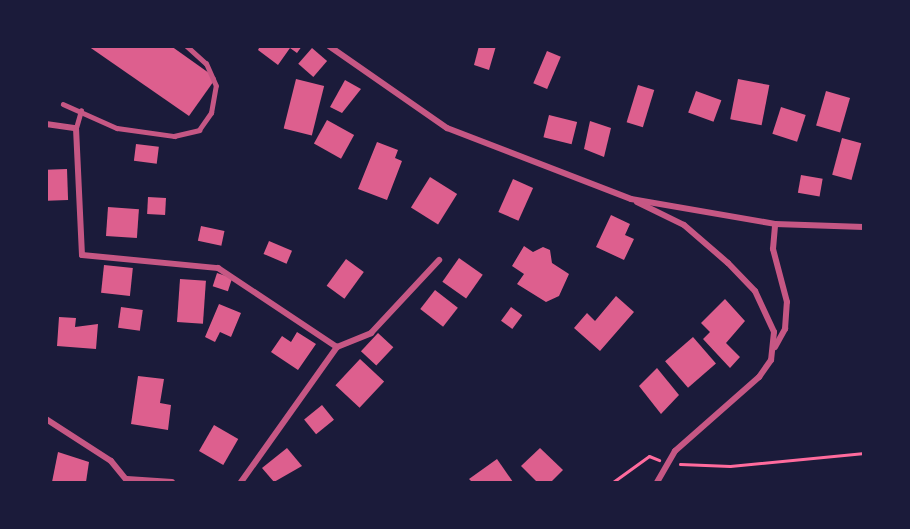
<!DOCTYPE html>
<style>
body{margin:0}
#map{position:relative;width:910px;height:529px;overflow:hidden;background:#1b1b3a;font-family:Roboto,sans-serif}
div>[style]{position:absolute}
.building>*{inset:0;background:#dd5f8e;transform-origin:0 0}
.path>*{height:3px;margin:-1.5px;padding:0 1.5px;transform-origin:1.5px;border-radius:1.5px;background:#ff6b9d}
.service>*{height:4.5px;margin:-2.25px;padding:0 2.25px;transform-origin:2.25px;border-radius:2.25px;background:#c65784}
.minor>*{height:6px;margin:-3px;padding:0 3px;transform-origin:3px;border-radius:3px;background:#c65784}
span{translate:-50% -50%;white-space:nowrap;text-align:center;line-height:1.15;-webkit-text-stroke:5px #1b1b3a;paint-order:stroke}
.frame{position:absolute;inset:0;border:48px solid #1b1b3a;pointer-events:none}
</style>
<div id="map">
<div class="building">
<i style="clip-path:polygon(88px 46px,171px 46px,216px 78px,189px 116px)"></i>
<i style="clip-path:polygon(260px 46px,302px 46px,297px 53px,290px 48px,278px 65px,258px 50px)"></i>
<i style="clip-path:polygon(479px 46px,496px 46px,489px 70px,474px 65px)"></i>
<i style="left:312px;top:48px;width:20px;height:21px;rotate:41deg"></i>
<i style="left:547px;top:51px;width:15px;height:35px;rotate:23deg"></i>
<i style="left:296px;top:79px;width:29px;height:51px;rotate:14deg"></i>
<i style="left:738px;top:79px;width:32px;height:41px;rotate:11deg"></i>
<i style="clip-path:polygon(345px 80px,361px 89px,342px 113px,330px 107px)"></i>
<i style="left:638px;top:85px;width:17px;height:39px;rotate:17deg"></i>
<i style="left:696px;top:91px;width:27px;height:23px;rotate:20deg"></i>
<i style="left:826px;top:91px;width:25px;height:36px;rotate:16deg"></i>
<i style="left:781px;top:107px;width:26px;height:28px;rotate:18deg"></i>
<i style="left:549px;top:115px;width:29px;height:23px;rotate:14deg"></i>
<i style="left:327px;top:120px;width:31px;height:27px;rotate:29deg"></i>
<i style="clip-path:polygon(590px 121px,611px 128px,604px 157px,584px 149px)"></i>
<i style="left:842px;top:138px;width:20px;height:38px;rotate:15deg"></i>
<i style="clip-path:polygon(377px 142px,398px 150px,395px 158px,402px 161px,387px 200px,358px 189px)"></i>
<i style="left:136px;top:144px;width:23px;height:17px;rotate:7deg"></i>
<i style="left:67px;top:169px;width:31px;height:21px;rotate:88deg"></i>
<i style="left:801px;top:175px;width:22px;height:18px;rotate:10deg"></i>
<i style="left:430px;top:177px;width:32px;height:36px;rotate:32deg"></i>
<i style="left:513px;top:179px;width:22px;height:36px;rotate:24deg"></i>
<i style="left:148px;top:197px;width:18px;height:17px;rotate:3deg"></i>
<i style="left:108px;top:207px;width:31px;height:29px;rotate:4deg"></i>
<i style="clip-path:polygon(611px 215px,630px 224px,625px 235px,634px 239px,624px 260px,596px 247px)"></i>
<i style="left:201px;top:226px;width:24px;height:15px;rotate:12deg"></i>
<i style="left:269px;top:241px;width:25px;height:14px;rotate:23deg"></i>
<i style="clip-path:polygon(524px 246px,533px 252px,543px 247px,550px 250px,552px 263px,569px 274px,559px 296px,546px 302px,517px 284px,524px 274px,512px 266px)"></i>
<i style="left:459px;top:258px;width:29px;height:29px;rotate:35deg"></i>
<i style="left:346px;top:259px;width:22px;height:33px;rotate:36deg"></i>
<i style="left:104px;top:265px;width:29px;height:28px;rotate:6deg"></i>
<i style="left:217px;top:273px;width:16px;height:14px;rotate:18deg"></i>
<i style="left:180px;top:279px;width:26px;height:43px;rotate:4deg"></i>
<i style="left:435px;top:290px;width:29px;height:24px;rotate:38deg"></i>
<i style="clip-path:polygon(616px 296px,634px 312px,600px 351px,574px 328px,587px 313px,595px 321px)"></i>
<i style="clip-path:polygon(725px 299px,745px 321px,726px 343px,740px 357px,730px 368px,703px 339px,710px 332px,701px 323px)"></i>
<i style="clip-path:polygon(219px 304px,241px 313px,231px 337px,220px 332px,215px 342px,205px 337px)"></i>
<i style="left:121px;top:307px;width:22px;height:21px;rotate:8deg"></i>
<i style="left:511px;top:307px;width:14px;height:17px;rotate:36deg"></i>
<i style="clip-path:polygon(59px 317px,76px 318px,75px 327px,98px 324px,96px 349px,57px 346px)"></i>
<i style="clip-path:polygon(297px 332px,316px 344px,298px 370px,271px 352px,282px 336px,291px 342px)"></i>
<i style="left:378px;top:333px;width:21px;height:25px;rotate:43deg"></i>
<i style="left:693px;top:337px;width:35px;height:37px;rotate:49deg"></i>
<i style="left:360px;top:359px;width:33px;height:36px;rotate:43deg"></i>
<i style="clip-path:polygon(657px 368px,679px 395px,661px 414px,639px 386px)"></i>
<i style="clip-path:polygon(138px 376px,164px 379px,160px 403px,171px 405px,168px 430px,131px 424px)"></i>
<i style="left:322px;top:405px;width:19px;height:23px;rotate:51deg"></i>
<i style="left:214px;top:425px;width:28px;height:30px;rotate:30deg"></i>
<i style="clip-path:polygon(287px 448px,302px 466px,274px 482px,262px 468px)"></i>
<i style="clip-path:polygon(540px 448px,563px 470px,551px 482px,537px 482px,521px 466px)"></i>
<i style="clip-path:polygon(58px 452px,89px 462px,86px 482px,52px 482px)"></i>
<i style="clip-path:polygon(497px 459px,513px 482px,472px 482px,469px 479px)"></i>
</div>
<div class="path">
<i style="left:680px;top:464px;width:50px;rotate:2.3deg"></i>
<i style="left:730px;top:466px;width:135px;rotate:-5.5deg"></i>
<i style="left:613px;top:482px;width:44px;rotate:-35.8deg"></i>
<i style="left:649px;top:456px;width:11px;rotate:22deg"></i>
</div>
<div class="service">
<i style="left:63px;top:104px;width:59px;rotate:24deg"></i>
<i style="left:117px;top:128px;width:58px;rotate:8deg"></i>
<i style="left:174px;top:136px;width:26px;rotate:-13deg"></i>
<i style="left:199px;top:130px;width:21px;rotate:-55deg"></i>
<i style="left:211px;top:113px;width:27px;rotate:-80deg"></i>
<i style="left:216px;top:86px;width:24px;rotate:-114deg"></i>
<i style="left:206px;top:64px;width:27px;rotate:-138deg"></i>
<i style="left:76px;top:128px;width:18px;rotate:-74deg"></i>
</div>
<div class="minor">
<i style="left:329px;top:46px;width:144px;rotate:34.8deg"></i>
<i style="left:447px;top:128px;width:197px;rotate:21.1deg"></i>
<i style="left:631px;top:199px;width:146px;rotate:9.8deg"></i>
<i style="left:775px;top:224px;width:89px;rotate:1.9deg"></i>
<i style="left:46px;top:124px;width:30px;rotate:8deg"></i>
<i style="left:76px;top:128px;width:127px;rotate:87.3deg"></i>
<i style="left:82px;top:255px;width:137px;rotate:5.5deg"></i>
<i style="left:218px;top:268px;width:143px;rotate:33.6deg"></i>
<i style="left:637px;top:202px;width:52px;rotate:26.1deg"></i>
<i style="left:684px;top:225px;width:58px;rotate:40.8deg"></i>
<i style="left:728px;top:263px;width:39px;rotate:46deg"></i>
<i style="left:755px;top:291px;width:45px;rotate:65.1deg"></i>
<i style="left:774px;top:332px;width:28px;rotate:96deg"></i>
<i style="left:771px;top:360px;width:21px;rotate:125deg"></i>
<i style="left:759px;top:377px;width:112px;rotate:138.6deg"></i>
<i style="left:675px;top:451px;width:36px;rotate:120deg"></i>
<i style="left:775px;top:347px;width:21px;rotate:-61deg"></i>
<i style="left:785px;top:329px;width:27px;rotate:-86deg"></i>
<i style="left:787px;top:302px;width:55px;rotate:-104.8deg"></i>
<i style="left:773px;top:249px;width:25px;rotate:-85deg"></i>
<i style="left:46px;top:419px;width:77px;rotate:32.9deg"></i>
<i style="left:111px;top:461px;width:27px;rotate:51deg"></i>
<i style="left:127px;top:479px;width:45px;rotate:3.8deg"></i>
<i style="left:241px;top:482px;width:166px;rotate:-54.6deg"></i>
<i style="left:337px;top:347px;width:37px;rotate:-22deg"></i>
<i style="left:371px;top:333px;width:100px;rotate:-47deg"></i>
</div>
<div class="frame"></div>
</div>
